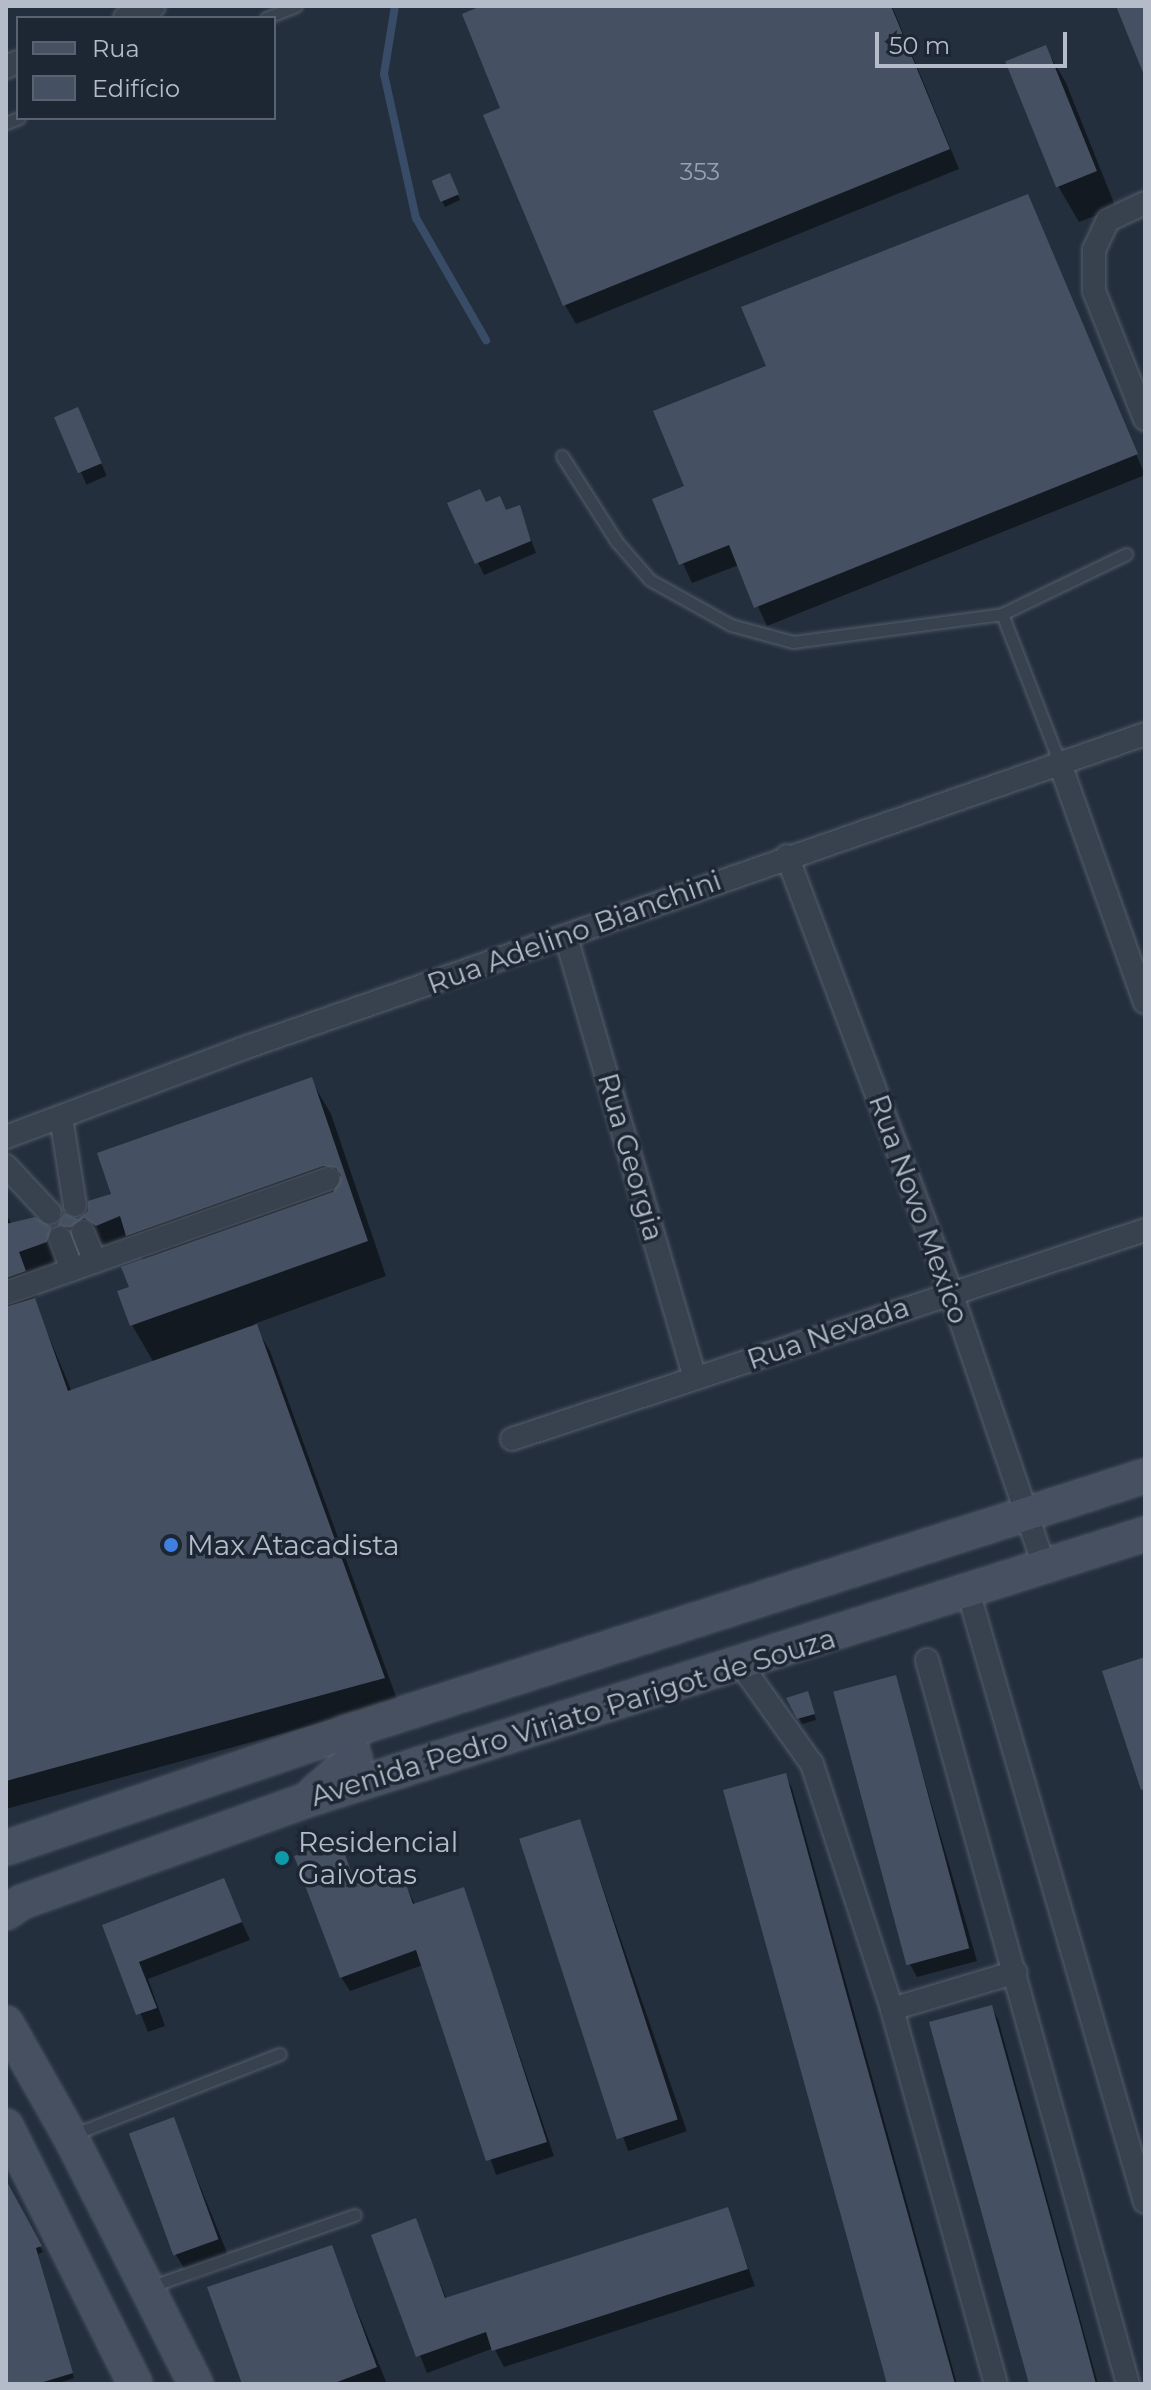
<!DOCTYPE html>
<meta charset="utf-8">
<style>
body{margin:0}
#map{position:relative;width:1151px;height:2390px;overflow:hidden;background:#242f3e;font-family:Montserrat,sans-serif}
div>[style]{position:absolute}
.shadow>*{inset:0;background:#0007;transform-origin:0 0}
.stream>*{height:8px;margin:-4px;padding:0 4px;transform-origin:4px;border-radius:4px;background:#394c67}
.building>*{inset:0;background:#455162;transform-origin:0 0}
.roads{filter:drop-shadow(0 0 2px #565f6c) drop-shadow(0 0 2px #565f6c)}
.lane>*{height:11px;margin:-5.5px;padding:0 5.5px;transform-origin:5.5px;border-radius:5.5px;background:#38414e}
.street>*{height:22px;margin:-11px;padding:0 11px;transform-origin:11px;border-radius:11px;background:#38414e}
.secondary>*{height:32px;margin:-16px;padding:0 16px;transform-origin:16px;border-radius:16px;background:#465061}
.dots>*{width:22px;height:22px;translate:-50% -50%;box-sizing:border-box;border:4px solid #1d2633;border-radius:50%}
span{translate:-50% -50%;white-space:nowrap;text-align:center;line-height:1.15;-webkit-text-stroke:7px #1d2633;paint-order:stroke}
.number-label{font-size:24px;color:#98a1af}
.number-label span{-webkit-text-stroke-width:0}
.street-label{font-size:28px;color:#b4bcc9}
.poi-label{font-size:28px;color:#b4bcc9}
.left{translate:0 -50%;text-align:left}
.frame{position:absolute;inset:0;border:8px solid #b4bcc9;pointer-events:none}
.legend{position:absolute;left:16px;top:16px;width:260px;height:104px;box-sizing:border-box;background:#1d2633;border:2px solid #59626f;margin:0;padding:10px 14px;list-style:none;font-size:24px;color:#b4bcc9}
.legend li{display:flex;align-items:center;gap:16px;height:40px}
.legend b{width:40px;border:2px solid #59626f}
.scale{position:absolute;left:875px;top:32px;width:192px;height:36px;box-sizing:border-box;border:4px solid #b4bcc9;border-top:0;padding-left:10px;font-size:24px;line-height:28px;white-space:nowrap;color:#b4bcc9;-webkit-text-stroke:6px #1d2633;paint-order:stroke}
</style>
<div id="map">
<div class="shadow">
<i style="clip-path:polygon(487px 6px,892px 6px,959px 169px,576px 324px,565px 305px,503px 109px)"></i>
<i style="clip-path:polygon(1045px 47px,1066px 83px,1116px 208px,1079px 222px,1058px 186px,1008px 62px)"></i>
<i style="clip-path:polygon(452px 181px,460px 200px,445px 207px,442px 201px)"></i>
<i style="clip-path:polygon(1027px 197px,1145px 475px,767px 626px,739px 565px,692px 583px,654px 501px,687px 488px,768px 367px)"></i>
<i style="left:77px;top:409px;width:73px;height:22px;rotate:66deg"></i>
<i style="clip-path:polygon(450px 504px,487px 504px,506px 512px,519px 507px,536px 553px,484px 575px)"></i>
<i style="clip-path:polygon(311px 1080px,331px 1114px,386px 1276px,254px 1324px,270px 1351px,398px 1702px,6px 1809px,6px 1214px,13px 1226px,51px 1228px,65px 1253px,60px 1267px,33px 1276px,38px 1296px,33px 1298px,72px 1392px,154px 1363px,132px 1325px,131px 1288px,144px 1261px,138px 1252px,80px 1259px,60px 1225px,78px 1221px)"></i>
<i style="clip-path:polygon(895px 1678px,977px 1961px,917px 1977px,910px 1964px)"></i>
<i style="clip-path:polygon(789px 1699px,810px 1699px,816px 1720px,802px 1724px)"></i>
<i style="clip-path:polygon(785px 1775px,792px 1788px,957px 2384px,889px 2384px)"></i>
<i style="left:580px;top:1821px;width:328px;height:62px;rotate:71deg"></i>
<i style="clip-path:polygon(338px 1842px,357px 1885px,400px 1872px,415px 1905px,463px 1889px,554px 2156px,496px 2175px,423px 1965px,350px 1991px,341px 1977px)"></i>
<i style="clip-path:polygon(223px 1880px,250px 1940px,148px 1979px,165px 2026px,148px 2032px,105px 1926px)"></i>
<i style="clip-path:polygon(991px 2007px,998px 2019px,1098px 2384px,1031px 2384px)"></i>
<i style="clip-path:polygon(173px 2119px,232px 2265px,191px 2280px,176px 2255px)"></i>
<i style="clip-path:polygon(6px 2196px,15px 2200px,43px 2252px,38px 2254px,74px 2378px,57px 2384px,6px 2384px)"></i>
<i style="clip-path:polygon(727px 2210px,755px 2286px,504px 2367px,494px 2348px,427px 2373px,373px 2236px,415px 2221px,447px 2300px)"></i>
<i style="clip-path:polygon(331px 2247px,387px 2384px,244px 2384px)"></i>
</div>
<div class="stream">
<i style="left:395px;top:6px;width:69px;rotate:99.2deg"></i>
<i style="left:384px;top:74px;width:148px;rotate:77.5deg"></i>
<i style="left:416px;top:218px;width:141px;rotate:60.2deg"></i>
</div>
<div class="building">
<i style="clip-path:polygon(481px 6px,891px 6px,950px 149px,563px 306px,483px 115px,500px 108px,462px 14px)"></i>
<i style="clip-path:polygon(1116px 6px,1145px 6px,1145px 75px,1144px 75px)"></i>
<i style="left:1046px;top:45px;width:136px;height:44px;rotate:68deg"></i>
<i style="left:450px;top:173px;width:23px;height:20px;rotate:67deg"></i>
<i style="clip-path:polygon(1028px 194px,1138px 454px,754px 608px,729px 545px,679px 565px,652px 499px,684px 486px,653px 411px,766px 366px,741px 307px)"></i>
<i style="left:78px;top:407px;width:61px;height:26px;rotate:67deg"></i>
<i style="clip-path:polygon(480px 489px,486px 502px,500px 496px,506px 510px,520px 505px,531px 541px,475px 564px,447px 503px)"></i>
<i style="clip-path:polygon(312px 1077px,368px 1241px,130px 1326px,117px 1291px,129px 1287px,121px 1267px,333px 1192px,341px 1175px,336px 1168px,323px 1166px,126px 1236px,120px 1216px,96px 1226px,84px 1218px,70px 1228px,57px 1225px,64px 1213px,78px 1219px,88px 1211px,88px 1201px,111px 1194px,97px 1153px)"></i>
<i style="clip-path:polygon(35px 1217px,52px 1227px,47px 1242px,19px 1252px,26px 1271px,6px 1278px,6px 1224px)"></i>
<i style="clip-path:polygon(35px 1298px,68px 1391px,257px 1324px,385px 1678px,6px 1781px,6px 1307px)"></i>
<i style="clip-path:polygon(1145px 1657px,1145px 1789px,1141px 1790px,1102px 1671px)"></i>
<i style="left:896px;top:1675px;width:283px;height:65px;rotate:75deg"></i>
<i style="clip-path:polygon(808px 1691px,815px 1714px,797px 1719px,786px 1698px)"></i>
<i style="clip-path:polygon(786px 1773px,848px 1999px,955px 2384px,887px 2384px,848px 2241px,723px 1790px)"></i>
<i style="left:580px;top:1819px;width:316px;height:64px;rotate:72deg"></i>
<i style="clip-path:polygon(339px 1839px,356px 1884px,401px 1870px,413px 1904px,464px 1887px,547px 2142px,486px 2161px,416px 1950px,340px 1978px,294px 1856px)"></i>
<i style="clip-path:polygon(224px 1878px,242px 1922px,139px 1962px,157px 2008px,136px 2015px,102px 1925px)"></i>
<i style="clip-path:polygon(992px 2005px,1080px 2324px,1096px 2384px,1029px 2384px,1004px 2294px,929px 2022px)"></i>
<i style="left:174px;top:2117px;width:130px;height:48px;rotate:70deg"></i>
<i style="clip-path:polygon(6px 2180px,42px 2246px,36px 2248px,73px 2373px,37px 2384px,6px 2384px)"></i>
<i style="clip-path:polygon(728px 2207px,748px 2269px,492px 2351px,486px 2332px,416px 2357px,371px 2235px,416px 2218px,445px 2298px)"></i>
<i style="clip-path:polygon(332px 2245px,377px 2367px,332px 2384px,242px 2384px,207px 2287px)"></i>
</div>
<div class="roads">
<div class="lane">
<i style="left:266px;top:18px;width:32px;rotate:-22deg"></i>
<i style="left:6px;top:123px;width:14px;rotate:-21deg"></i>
<i style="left:562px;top:456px;width:102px;rotate:57.4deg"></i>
<i style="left:617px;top:542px;width:50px;rotate:49deg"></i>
<i style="left:650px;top:580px;width:93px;rotate:29.1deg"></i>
<i style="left:731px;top:625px;width:64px;rotate:15.3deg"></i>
<i style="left:793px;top:642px;width:211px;rotate:-7.6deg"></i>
<i style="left:1002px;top:614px;width:138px;rotate:-25.8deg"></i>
<i style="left:1002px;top:614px;width:158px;rotate:68.8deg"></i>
<i style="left:72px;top:2135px;width:223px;rotate:-21.3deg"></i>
<i style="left:149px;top:2287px;width:218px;rotate:-19.3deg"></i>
</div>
<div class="street">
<i style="left:125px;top:18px;width:31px;rotate:-22deg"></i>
<i style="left:6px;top:67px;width:13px;rotate:-23deg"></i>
<i style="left:1145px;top:203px;width:41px;rotate:155.3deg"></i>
<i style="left:1108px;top:220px;width:33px;rotate:115deg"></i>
<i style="left:1094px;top:250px;width:41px;rotate:90deg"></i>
<i style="left:1094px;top:291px;width:138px;rotate:68.3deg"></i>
<i style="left:1059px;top:761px;width:256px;rotate:70.4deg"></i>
<i style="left:787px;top:856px;width:466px;rotate:69.4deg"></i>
<i style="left:951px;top:1292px;width:288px;rotate:71.2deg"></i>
<i style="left:566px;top:937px;width:459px;rotate:73.7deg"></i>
<i style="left:61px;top:1117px;width:89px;rotate:81deg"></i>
<i style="left:6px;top:1137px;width:251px;rotate:-20.5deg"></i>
<i style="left:241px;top:1049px;width:957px;rotate:-19.21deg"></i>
<i style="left:6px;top:1166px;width:64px;rotate:46.9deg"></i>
<i style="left:83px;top:1232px;width:32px;rotate:68deg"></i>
<i style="left:60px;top:1238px;width:34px;rotate:69deg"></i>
<i style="left:6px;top:1293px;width:342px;rotate:-19.5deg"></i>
<i style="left:512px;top:1439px;width:667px;rotate:-18.27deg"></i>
<i style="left:968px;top:1591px;width:636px;rotate:73.84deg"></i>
<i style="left:927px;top:1660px;width:751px;rotate:74.48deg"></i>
<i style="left:742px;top:1666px;width:120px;rotate:54.5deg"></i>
<i style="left:812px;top:1764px;width:258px;rotate:71.9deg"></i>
<i style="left:892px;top:2009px;width:389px;rotate:74.5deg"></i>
<i style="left:892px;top:2009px;width:129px;rotate:-16.6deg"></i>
</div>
<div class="secondary">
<i style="left:315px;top:1792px;width:52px;rotate:-40.4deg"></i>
<i style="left:355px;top:1758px;width:28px;rotate:-109deg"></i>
<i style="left:6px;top:1848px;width:359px;rotate:-18.8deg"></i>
<i style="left:346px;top:1732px;width:839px;rotate:-17.77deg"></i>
<i style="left:6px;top:1913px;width:19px;rotate:-35deg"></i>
<i style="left:22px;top:1902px;width:300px;rotate:-19.7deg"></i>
<i style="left:304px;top:1801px;width:882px;rotate:-17.61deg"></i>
<i style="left:6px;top:2023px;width:130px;rotate:60.5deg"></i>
<i style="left:70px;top:2136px;width:278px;rotate:63.1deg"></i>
<i style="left:6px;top:2126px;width:288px;rotate:63.4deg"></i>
</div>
</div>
<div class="dots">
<i style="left:171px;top:1545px;background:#3f7fe0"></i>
<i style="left:282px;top:1858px;background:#0f9aa8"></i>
</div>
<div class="number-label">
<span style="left:700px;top:172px">353</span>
</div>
<div class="street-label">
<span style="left:574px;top:932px;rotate:-20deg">Rua Adelino Bianchini</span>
<span style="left:631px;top:1157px;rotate:74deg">Rua Georgia</span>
<span style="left:919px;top:1209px;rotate:70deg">Rua Novo Mexico</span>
<span style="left:828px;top:1333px;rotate:-19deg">Rua Nevada</span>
<span style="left:573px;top:1717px;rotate:-17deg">Avenida Pedro Viriato Parigot de Souza</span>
</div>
<div class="poi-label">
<span class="left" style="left:187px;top:1545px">Max Atacadista</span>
<span class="left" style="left:298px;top:1858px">Residencial<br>Gaivotas</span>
</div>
<div class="frame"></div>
<ul class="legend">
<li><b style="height:10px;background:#465061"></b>Rua</li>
<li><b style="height:22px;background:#455162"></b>Edifício</li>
</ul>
<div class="scale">50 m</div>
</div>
